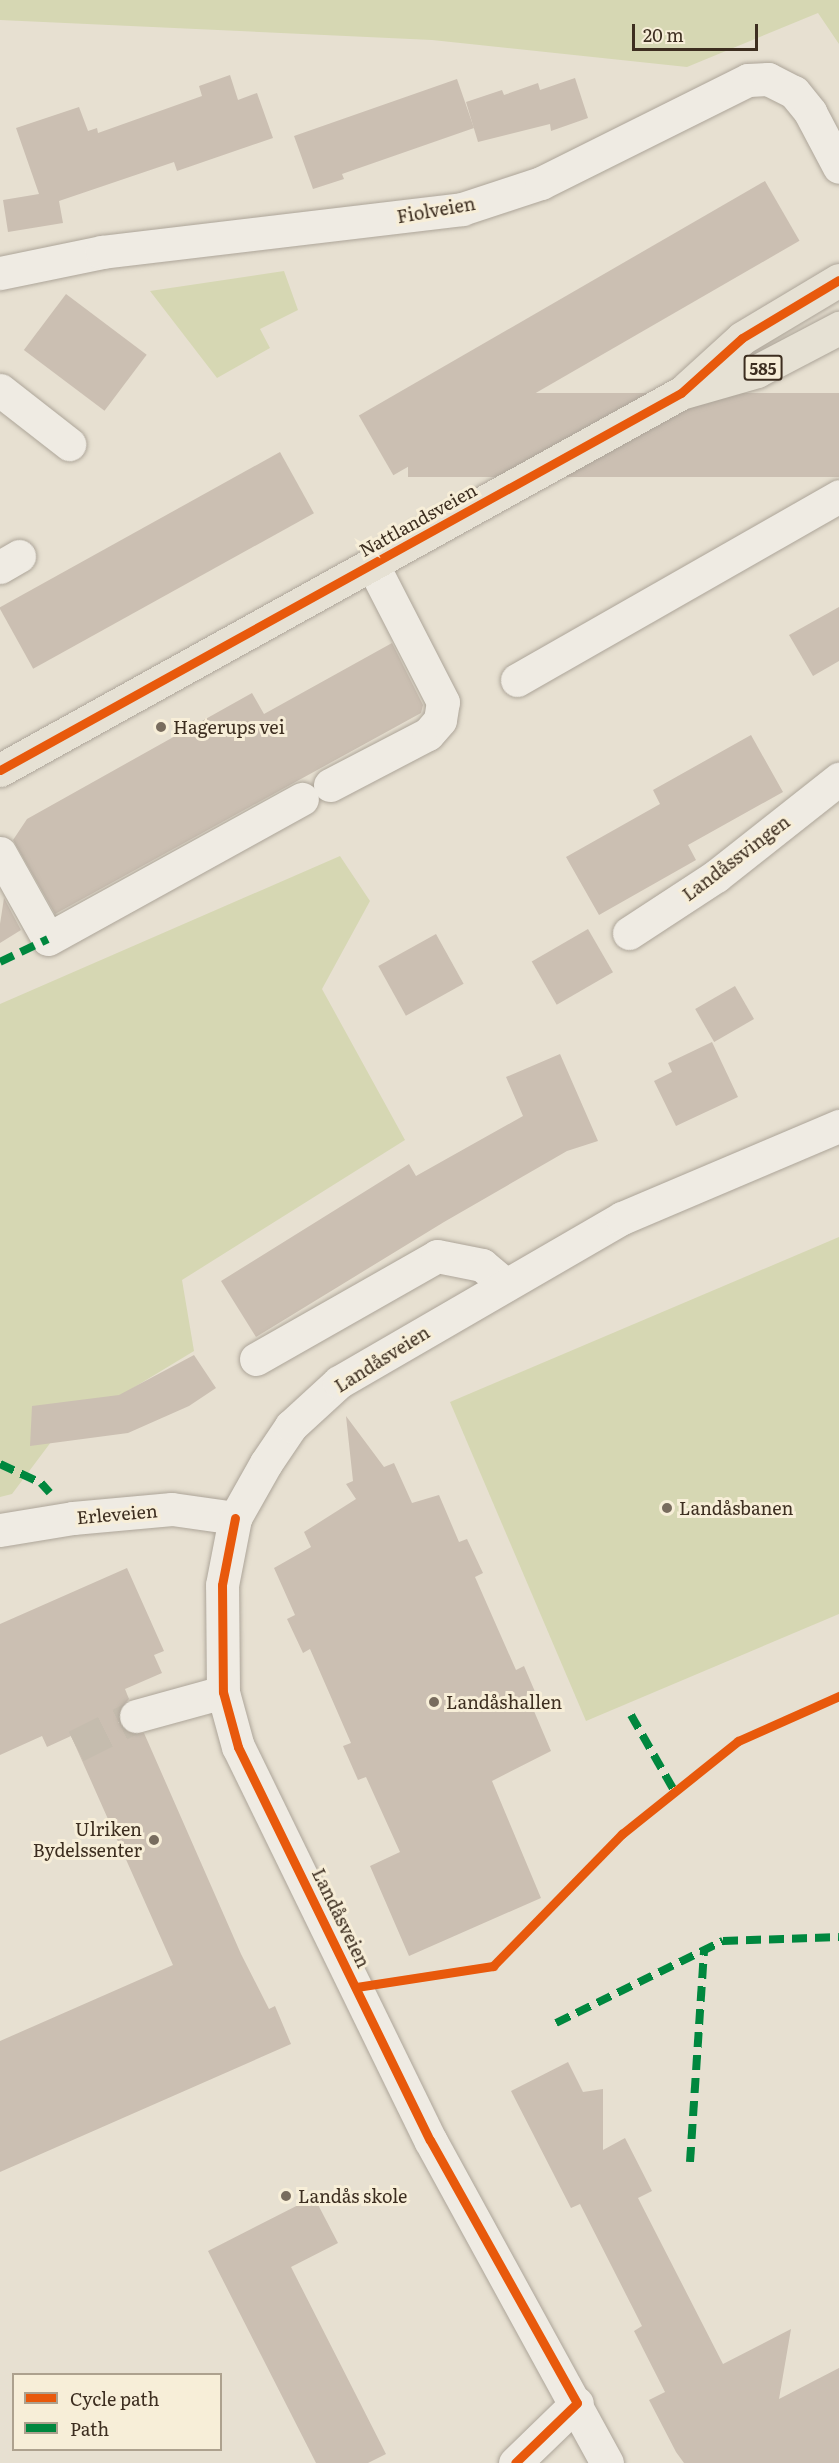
<!DOCTYPE html>
<meta charset="utf-8">
<style>
body{margin:0}
#map{position:relative;width:839px;height:2463px;overflow:hidden;background:#e7e0d1;font-family:Literata,serif}
div>[style]{position:absolute}
.green>*{inset:0;background:#d6d7b3}
.building>*{inset:0;background:#cbbfb2;transform-origin:0 0}
.minor-tunnel>*{height:33px;margin-top:-16.5px;transform-origin:0;background:repeating-linear-gradient(90deg,#c5bcae 0 33px,transparent 0 49px)}
.roads{filter:drop-shadow(0 0 2px #ada599) drop-shadow(0 0 2px #ada599)}
.minor>*{height:33px;margin:-16.5px;padding:0 16.5px;transform-origin:16.5px;border-radius:16.5px;background:#efebe3}
.major>*{height:33px;margin:-16.5px;padding:0 16.5px;transform-origin:16.5px;border-radius:16.5px;background:#e6e1d4}
.quiet>*{height:8px;margin-top:-4px;transform-origin:0;background:repeating-linear-gradient(90deg,#00873e 0 15px,transparent 0 23px)}
.cycleway>*{height:9px;margin:-4.5px;padding:0 4.5px;transform-origin:4.5px;border-radius:4.5px;background:#e8590c}
.dots>*{width:16px;height:16px;translate:-50% -50%;box-sizing:border-box;border:3px solid #f7eed8;border-radius:50%}
span{translate:-50% -50%;white-space:nowrap;text-align:center;line-height:1.15;-webkit-text-stroke:6px #f7eed8;paint-order:stroke}
.shield-label span{padding:2px 4px;background:#f7eed8;border:2px solid;border-radius:4px;-webkit-text-stroke-width:0}
.shield-label{font-size:16px;color:#3d2e20;font-weight:700}
.street-label{font-size:18px;color:#3d2e20}
.poi-label{font-size:18px;color:#3d2e20}
.left{translate:0 -50%;text-align:left}
.right{translate:-100% -50%;text-align:right}
.legend{position:absolute;left:12px;top:2373px;width:210px;height:78px;box-sizing:border-box;background:#f7eed8;border:2px solid #ada18e;margin:0;padding:8px 10px;list-style:none;font-size:18px;color:#3d2e20}
.legend li{display:flex;align-items:center;gap:12px;height:30px}
.legend b{width:30px;border:2px solid #ada18e}
.scale{position:absolute;left:632px;top:24px;width:126px;height:27px;box-sizing:border-box;border:3px solid #3d2e20;border-top:0;padding-left:8px;font-size:18px;line-height:21px;white-space:nowrap;color:#3d2e20;-webkit-text-stroke:4px #f7eed8;paint-order:stroke}
</style>
<div id="map">
<div class="green">
<i style="clip-path:polygon(0 0,839px 0,839px 44px,818px 13px,687px 67px,432px 40px,0 20px)"></i>
<i style="clip-path:polygon(284px 271px,298px 310px,260px 329px,270px 348px,217px 378px,150px 291px)"></i>
<i style="clip-path:polygon(340px 856px,370px 901px,322px 989px,405px 1140px,182px 1280px,194px 1351px,57px 1434px,12px 1494px,0 1497px,0 1004px)"></i>
<i style="clip-path:polygon(839px 1237px,839px 1614px,586px 1721px,450px 1402px)"></i>
</div>
<div class="building">
<i style="clip-path:polygon(230px 75px,238px 100px,257px 93px,273px 138px,177px 171px,174px 162px,59px 201px,63px 223px,8px 232px,3px 200px,39px 194px,16px 128px,79px 107px,88px 131px,97px 128px,98px 133px,202px 96px,199px 86px)"></i>
<i style="clip-path:polygon(575px 78px,588px 118px,551px 131px,550px 124px,478px 142px,466px 102px,502px 90px,504px 95px,538px 83px,540px 90px)"></i>
<i style="clip-path:polygon(457px 79px,474px 128px,342px 174px,344px 179px,313px 189px,294px 136px)"></i>
<i style="left:765px;top:181px;width:69px;height:469px;rotate:60deg"></i>
<i style="left:66px;top:294px;width:101px;height:70px;rotate:37deg"></i>
<i style="left:839px;top:393px;width:84px;height:431px;rotate:90deg"></i>
<i style="left:280px;top:452px;width:70px;height:321px;rotate:61deg"></i>
<i style="clip-path:polygon(839px 607px,839px 661px,813px 676px,789px 635px)"></i>
<i style="clip-path:polygon(392px 643px,423px 705px,421px 713px,55px 914px,13px 840px,27px 819px,252px 693px,264px 714px)"></i>
<i style="clip-path:polygon(751px 735px,783px 792px,688px 845px,696px 860px,599px 915px,566px 857px,660px 804px,653px 790px)"></i>
<i style="clip-path:polygon(4px 898px,21px 930px,0 943px,0 924px)"></i>
<i style="left:588px;top:929px;width:50px;height:65px;rotate:60deg"></i>
<i style="left:436px;top:934px;width:57px;height:66px;rotate:61deg"></i>
<i style="left:735px;top:986px;width:38px;height:46px;rotate:60deg"></i>
<i style="clip-path:polygon(712px 1042px,738px 1097px,676px 1126px,654px 1081px,672px 1072px,668px 1063px)"></i>
<i style="clip-path:polygon(560px 1054px,598px 1141px,567px 1151px,444px 1222px,256px 1337px,221px 1281px,409px 1164px,416px 1176px,523px 1116px,506px 1077px)"></i>
<i style="clip-path:polygon(194px 1355px,216px 1388px,189px 1406px,128px 1433px,30px 1446px,32px 1406px,119px 1395px)"></i>
<i style="clip-path:polygon(346px 1416px,384px 1467px,394px 1463px,412px 1503px,439px 1495px,459px 1542px,467px 1539px,483px 1573px,475px 1577px,516px 1670px,524px 1666px,539px 1701px,531px 1704px,551px 1751px,492px 1781px,541px 1898px,409px 1956px,370px 1866px,400px 1852px,366px 1777px,358px 1780px,343px 1746px,351px 1743px,310px 1649px,303px 1653px,287px 1619px,295px 1615px,274px 1568px,311px 1547px,304px 1532px,356px 1499px,346px 1484px,353px 1481px)"></i>
<i style="clip-path:polygon(127px 1568px,164px 1651px,154px 1655px,162px 1673px,125px 1689px,129px 1699px,118px 1711px,118px 1722px,131px 1734px,144px 1733px,241px 1954px,269px 2009px,275px 2006px,291px 2044px,0 2172px,0 2041px,173px 1965px,71px 1736px,47px 1747px,42px 1736px,0 1755px,0 1624px)"></i>
<i style="clip-path:polygon(568px 2062px,583px 2092px,603px 2089px,603px 2150px,625px 2138px,652px 2191px,638px 2198px,723px 2364px,791px 2329px,779px 2399px,839px 2368px,839px 2463px,684px 2463px,676px 2452px,649px 2400px,665px 2392px,634px 2331px,642px 2326px,580px 2204px,571px 2208px,511px 2091px)"></i>
<i style="clip-path:polygon(314px 2197px,338px 2243px,291px 2267px,386px 2454px,368px 2463px,316px 2463px,208px 2251px)"></i>
</div>
<div class="minor-tunnel">
<i style="left:76px;top:1746px;width:67px;rotate:-26.6deg"></i>
</div>
<div class="roads">
<div class="minor">
<i style="left:0;top:273px;width:104px;rotate:-11.6deg"></i>
<i style="left:102px;top:252px;width:363px;rotate:-6.8deg"></i>
<i style="left:462px;top:209px;width:83px;rotate:-18.2deg"></i>
<i style="left:541px;top:183px;width:231px;rotate:-26.5deg"></i>
<i style="left:748px;top:80px;width:20px;rotate:-3deg"></i>
<i style="left:768px;top:79px;width:29px;rotate:27deg"></i>
<i style="left:794px;top:92px;width:26px;rotate:51deg"></i>
<i style="left:810px;top:112px;width:62px;rotate:62.2deg"></i>
<i style="left:0;top:390px;width:88px;rotate:38deg"></i>
<i style="left:0;top:567px;width:22px;rotate:-30deg"></i>
<i style="left:517px;top:680px;width:371px;rotate:-29.7deg"></i>
<i style="left:330px;top:785px;width:110px;rotate:-27.5deg"></i>
<i style="left:428px;top:734px;width:18px;rotate:-49deg"></i>
<i style="left:440px;top:720px;width:18px;rotate:-81deg"></i>
<i style="left:443px;top:702px;width:155px;rotate:-117.2deg"></i>
<i style="left:0;top:853px;width:98px;rotate:60.8deg"></i>
<i style="left:48px;top:939px;width:290px;rotate:-28.9deg"></i>
<i style="left:629px;top:933px;width:104px;rotate:-33.2deg"></i>
<i style="left:716px;top:876px;width:157px;rotate:-38.3deg"></i>
<i style="left:256px;top:1359px;width:208px;rotate:-29.6deg"></i>
<i style="left:437px;top:1256px;width:46px;rotate:11.3deg"></i>
<i style="left:482px;top:1265px;width:31px;rotate:40deg"></i>
<i style="left:0;top:1530px;width:74px;rotate:-9.3deg"></i>
<i style="left:73px;top:1518px;width:99px;rotate:-5.2deg"></i>
<i style="left:172px;top:1509px;width:64px;rotate:8.1deg"></i>
<i style="left:136px;top:1716px;width:90px;rotate:-15.4deg"></i>
<i style="left:515px;top:2463px;width:86px;rotate:-44.1deg"></i>
<i style="left:607px;top:2463px;width:368px;rotate:-118.7deg"></i>
<i style="left:430px;top:2140px;width:437px;rotate:-116deg"></i>
<i style="left:238px;top:1747px;width:57px;rotate:-105.3deg"></i>
<i style="left:223px;top:1692px;width:107px;rotate:-90.5deg"></i>
<i style="left:222px;top:1585px;width:68px;rotate:-79deg"></i>
<i style="left:235px;top:1518px;width:63px;rotate:-60.6deg"></i>
<i style="left:266px;top:1463px;width:45px;rotate:-56deg"></i>
<i style="left:291px;top:1426px;width:65px;rotate:-42.5deg"></i>
<i style="left:339px;top:1382px;width:327px;rotate:-30.1deg"></i>
<i style="left:622px;top:1218px;width:236px;rotate:-23deg"></i>
</div>
<div class="major">
<i style="left:687px;top:388px;width:74px;rotate:-42.3deg"></i>
<i style="left:742px;top:338px;width:113px;rotate:-30.9deg"></i>
<i style="left:0;top:770px;width:778px;rotate:-28.97deg"></i>
<i style="left:681px;top:393px;width:79px;rotate:-16.1deg"></i>
<i style="left:757px;top:371px;width:93px;rotate:-27.7deg"></i>
</div>
</div>
<div class="quiet">
<i style="left:0;top:962px;width:53px;rotate:-25.6deg"></i>
<i style="left:0;top:1464px;width:45px;rotate:24.9deg"></i>
<i style="left:41px;top:1483px;width:13px;rotate:48deg"></i>
<i style="left:631px;top:1715px;width:89px;rotate:60.3deg"></i>
<i style="left:556px;top:2023px;width:186px;rotate:-26.2deg"></i>
<i style="left:723px;top:1941px;width:116px;rotate:-2deg"></i>
<i style="left:690px;top:2162px;width:212px;rotate:-86.2deg"></i>
</div>
<div class="cycleway">
<i style="left:0;top:770px;width:778px;rotate:-28.97deg"></i>
<i style="left:681px;top:393px;width:82px;rotate:-42deg"></i>
<i style="left:742px;top:338px;width:113px;rotate:-30.9deg"></i>
<i style="left:235px;top:1518px;width:68px;rotate:101deg"></i>
<i style="left:222px;top:1585px;width:107px;rotate:89.5deg"></i>
<i style="left:223px;top:1692px;width:57px;rotate:74.7deg"></i>
<i style="left:238px;top:1747px;width:437px;rotate:64deg"></i>
<i style="left:430px;top:2140px;width:301px;rotate:60.8deg"></i>
<i style="left:577px;top:2403px;width:86px;rotate:135.9deg"></i>
<i style="left:356px;top:1987px;width:139px;rotate:-8.7deg"></i>
<i style="left:493px;top:1966px;width:185px;rotate:-45.7deg"></i>
<i style="left:622px;top:1834px;width:149px;rotate:-38.7deg"></i>
<i style="left:738px;top:1741px;width:111px;rotate:-24deg"></i>
</div>
<div class="dots">
<i style="left:161px;top:727px;background:#786c5e"></i>
<i style="left:667px;top:1508px;background:#786c5e"></i>
<i style="left:434px;top:1702px;background:#786c5e"></i>
<i style="left:154px;top:1840px;background:#786c5e"></i>
<i style="left:286px;top:2196px;background:#786c5e"></i>
</div>
<div class="shield-label">
<span style="left:763px;top:368px">585</span>
</div>
<div class="street-label">
<span style="left:436px;top:210px;rotate:-10deg">Fiolveien</span>
<span style="left:418px;top:520px;rotate:-29deg">Nattlandsveien</span>
<span style="left:736px;top:858px;rotate:-37deg">Landåssvingen</span>
<span style="left:382px;top:1359px;rotate:-32deg">Landåsveien</span>
<span style="left:117px;top:1514px;rotate:-5deg">Erleveien</span>
<span style="left:341px;top:1918px;rotate:64deg">Landåsveien</span>
</div>
<div class="poi-label">
<span class="left" style="left:173px;top:727px">Hagerups vei</span>
<span class="left" style="left:679px;top:1508px">Landåsbanen</span>
<span class="left" style="left:446px;top:1702px">Landåshallen</span>
<span class="right" style="left:142px;top:1840px">Ulriken<br>Bydelssenter</span>
<span class="left" style="left:298px;top:2196px">Landås skole</span>
</div>
<ul class="legend">
<li><b style="height:8px;background:#e8590c"></b>Cycle path</li>
<li><b style="height:8px;background:#00873e"></b>Path</li>
</ul>
<div class="scale">20 m</div>
</div>
